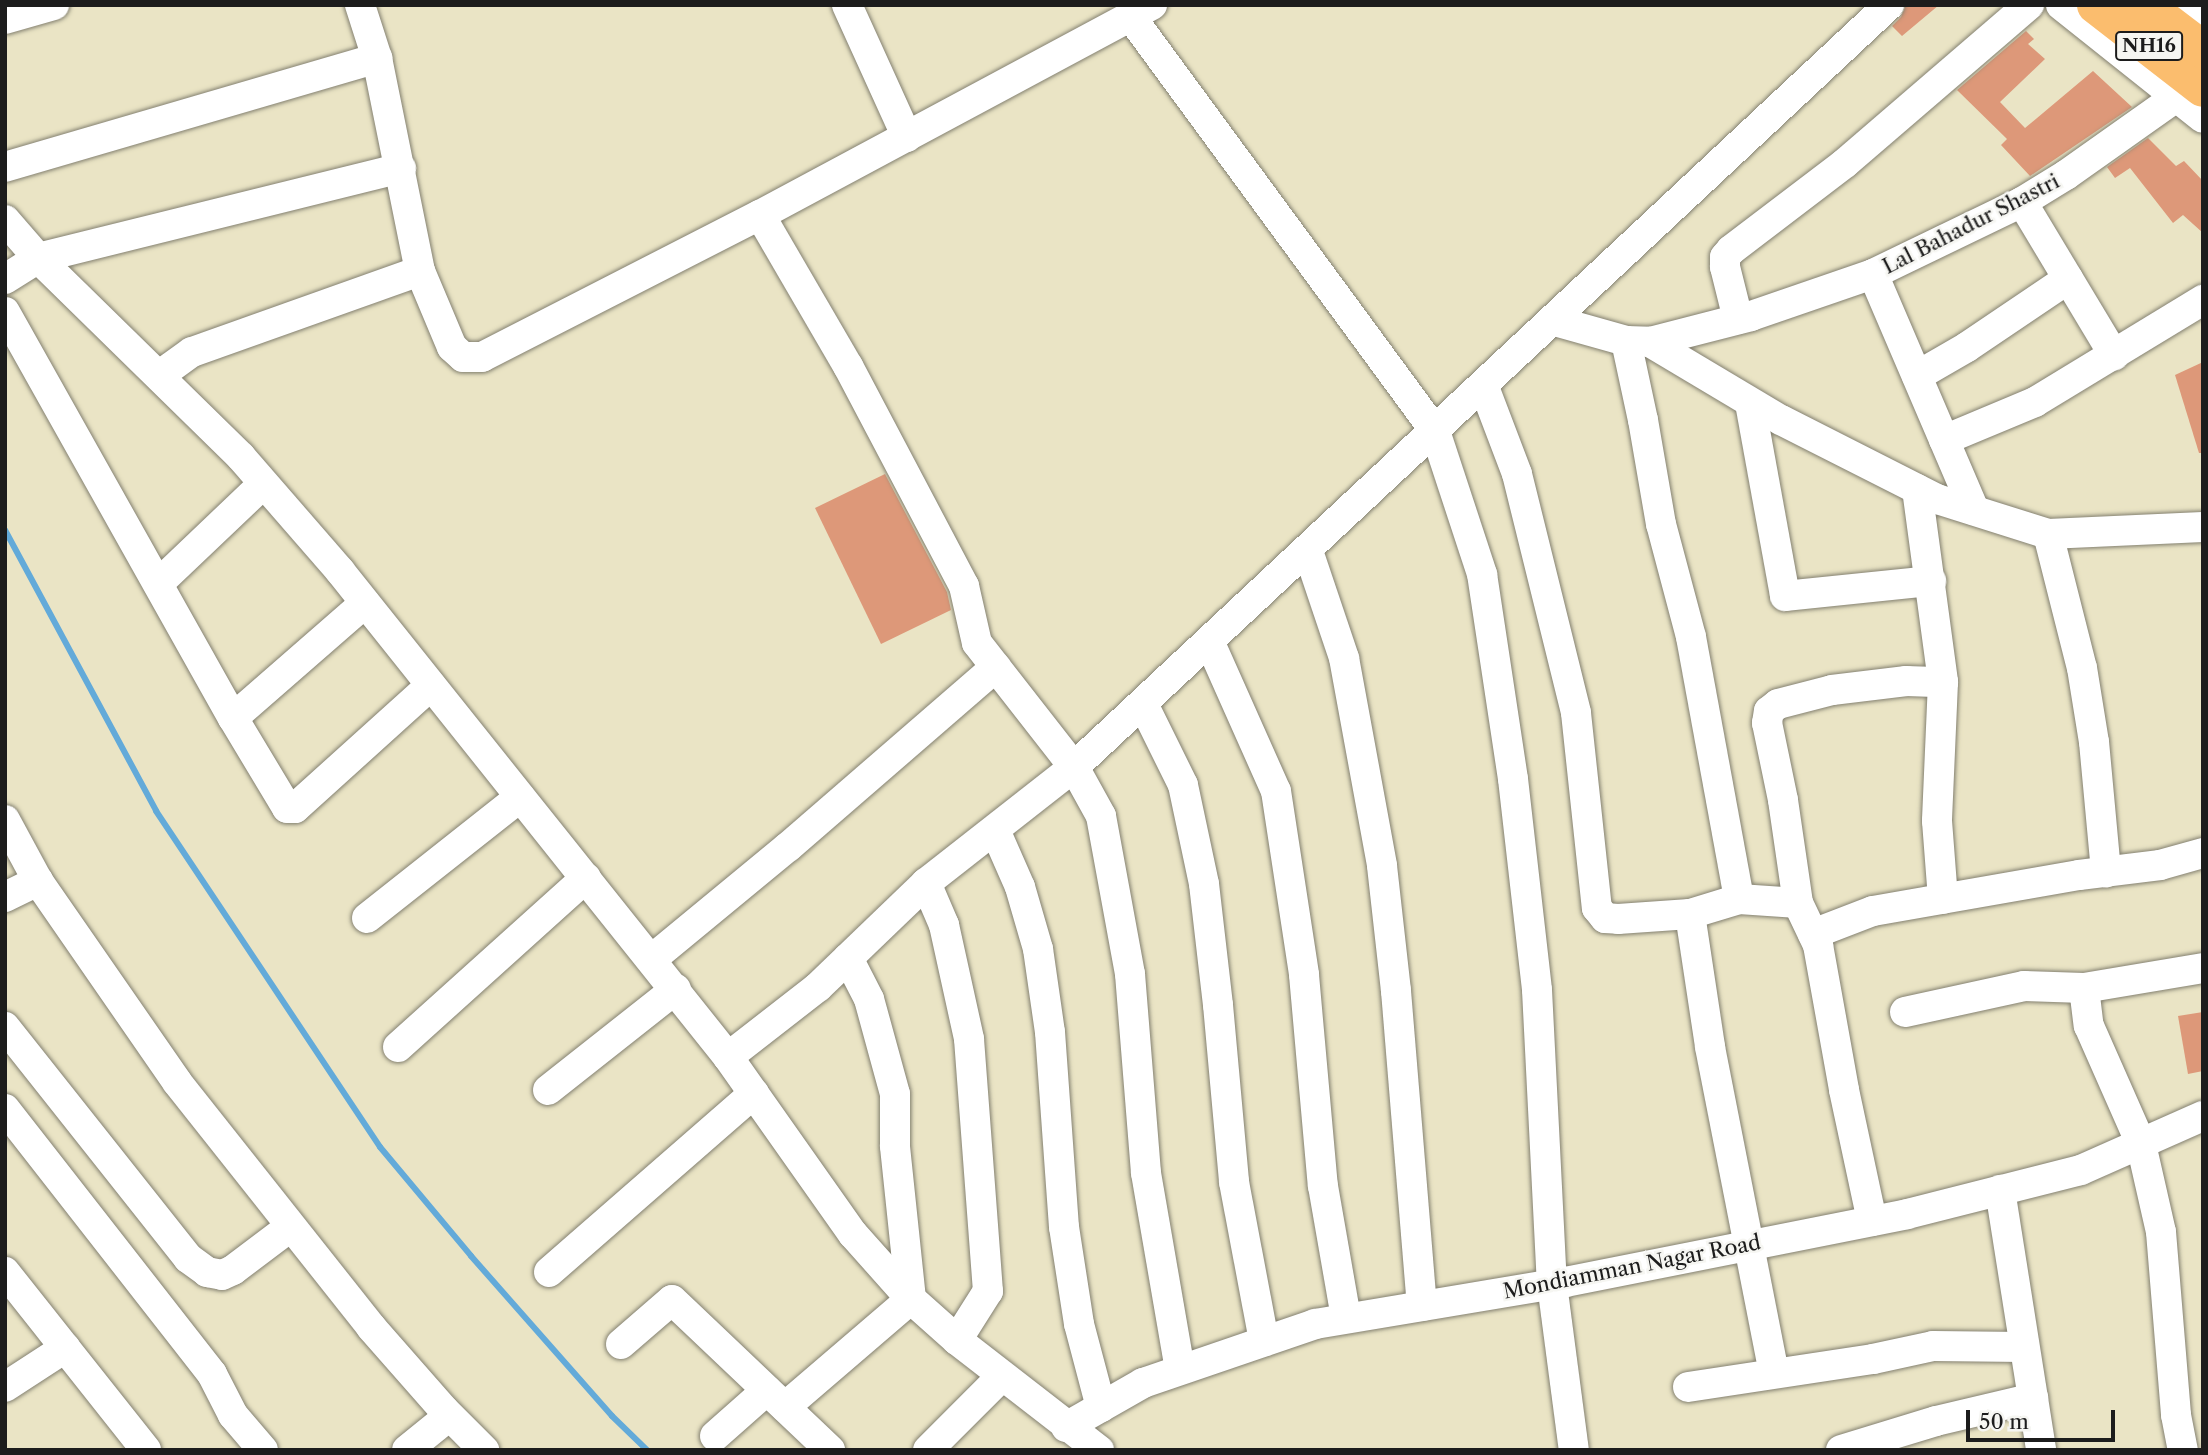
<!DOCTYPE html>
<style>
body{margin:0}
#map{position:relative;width:2208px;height:1455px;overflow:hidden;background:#eae4c5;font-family:"Libre Caslon Text",serif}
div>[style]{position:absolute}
.stream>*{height:6px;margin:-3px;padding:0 3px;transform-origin:3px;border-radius:3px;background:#63aad9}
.building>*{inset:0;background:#dd9879}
.roads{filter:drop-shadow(0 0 2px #838070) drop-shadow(0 0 2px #838070)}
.minor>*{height:30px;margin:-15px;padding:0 15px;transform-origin:15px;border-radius:15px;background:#fff}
.highway>*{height:38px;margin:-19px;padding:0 19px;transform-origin:19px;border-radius:19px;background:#fbbd6e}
span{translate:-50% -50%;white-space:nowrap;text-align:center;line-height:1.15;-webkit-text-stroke:5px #f6f6f2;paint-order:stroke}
.shield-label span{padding:2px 5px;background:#f6f6f2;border:2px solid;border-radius:5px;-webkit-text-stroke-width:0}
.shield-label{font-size:19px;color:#1c1c1c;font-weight:700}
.street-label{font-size:21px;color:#1c1c1c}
.frame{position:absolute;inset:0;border:7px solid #1c1c1c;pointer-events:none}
.scale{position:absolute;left:1966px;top:1410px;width:149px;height:32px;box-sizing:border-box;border:4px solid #1c1c1c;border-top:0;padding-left:9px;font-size:21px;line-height:24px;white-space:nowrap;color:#1c1c1c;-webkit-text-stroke:5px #f6f6f2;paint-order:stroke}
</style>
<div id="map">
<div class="stream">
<i style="left:5px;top:530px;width:319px;rotate:61.7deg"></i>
<i style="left:156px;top:811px;width:404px;rotate:56.3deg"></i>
<i style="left:380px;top:1147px;width:142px;rotate:50.1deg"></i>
<i style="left:471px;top:1256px;width:213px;rotate:48.6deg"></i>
<i style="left:612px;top:1416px;width:49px;rotate:44.2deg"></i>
</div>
<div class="building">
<i style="clip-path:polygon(1906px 5px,1939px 5px,1902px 36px,1892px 26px,1901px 17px)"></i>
<i style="clip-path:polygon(2026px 31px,2034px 39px,2028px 44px,2045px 59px,2000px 102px,2025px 128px,2093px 71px,2132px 107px,2030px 176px,2001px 145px,2007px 139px,1957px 90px)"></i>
<i style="clip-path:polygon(2148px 138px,2176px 166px,2184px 161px,2203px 181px,2203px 233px,2183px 215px,2173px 223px,2130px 168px,2115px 178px,2107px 167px)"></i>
<i style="clip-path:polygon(2203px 362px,2203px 453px,2199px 453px,2175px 375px)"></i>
<i style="clip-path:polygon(885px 474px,947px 592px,951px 610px,881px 644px,815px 508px)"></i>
<i style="clip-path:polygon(2203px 1012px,2203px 1071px,2188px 1074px,2178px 1016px)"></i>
</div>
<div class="roads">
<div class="minor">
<i style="left:360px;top:5px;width:56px;rotate:72.2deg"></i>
<i style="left:377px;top:58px;width:217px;rotate:78.6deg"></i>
<i style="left:420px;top:271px;width:82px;rotate:67.2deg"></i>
<i style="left:452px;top:347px;width:15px;rotate:42deg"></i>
<i style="left:463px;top:357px;width:19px"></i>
<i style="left:482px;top:357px;width:312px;rotate:-27.1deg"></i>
<i style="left:760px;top:215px;width:445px;rotate:-28.2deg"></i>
<i style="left:847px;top:5px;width:145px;rotate:65.6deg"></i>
<i style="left:2061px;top:5px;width:181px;rotate:38.5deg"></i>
<i style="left:2180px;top:5px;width:29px;rotate:36deg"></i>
<i style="left:1131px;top:17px;width:514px;rotate:53.71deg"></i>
<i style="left:1435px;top:431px;width:151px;rotate:71.8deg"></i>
<i style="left:1482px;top:574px;width:207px;rotate:81.4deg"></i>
<i style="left:1513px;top:779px;width:212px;rotate:83.5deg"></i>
<i style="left:1537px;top:990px;width:294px;rotate:87.1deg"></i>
<i style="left:1552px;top:1284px;width:167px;rotate:82.5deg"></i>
<i style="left:5px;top:19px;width:51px;rotate:-15.9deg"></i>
<i style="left:5px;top:167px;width:388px;rotate:-16.3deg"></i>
<i style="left:2022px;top:202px;width:179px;rotate:59deg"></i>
<i style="left:760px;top:215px;width:175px;rotate:59.8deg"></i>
<i style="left:848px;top:366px;width:249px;rotate:62.2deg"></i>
<i style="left:964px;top:586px;width:58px;rotate:77.2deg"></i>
<i style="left:977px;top:643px;width:157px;rotate:52deg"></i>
<i style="left:1074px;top:767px;width:56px;rotate:61.1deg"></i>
<i style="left:1101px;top:816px;width:161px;rotate:79.6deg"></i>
<i style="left:1130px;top:974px;width:200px;rotate:85.4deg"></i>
<i style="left:1146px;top:1173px;width:199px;rotate:80.2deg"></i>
<i style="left:5px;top:220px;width:50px;rotate:49deg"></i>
<i style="left:38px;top:258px;width:284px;rotate:44.4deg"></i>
<i style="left:241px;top:457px;width:151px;rotate:49deg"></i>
<i style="left:340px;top:571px;width:622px;rotate:51.4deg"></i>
<i style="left:728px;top:1057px;width:217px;rotate:54.8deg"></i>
<i style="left:853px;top:1234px;width:87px;rotate:48.3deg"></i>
<i style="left:911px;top:1299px;width:62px;rotate:41.7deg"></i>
<i style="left:957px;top:1340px;width:180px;rotate:37.8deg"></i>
<i style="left:1873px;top:274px;width:257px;rotate:66.8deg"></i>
<i style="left:5px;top:279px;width:39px;rotate:-32deg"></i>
<i style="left:38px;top:258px;width:374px;rotate:-13.9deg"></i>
<i style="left:5px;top:312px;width:466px;rotate:60.7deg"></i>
<i style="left:233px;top:718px;width:105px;rotate:59deg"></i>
<i style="left:287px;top:808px;width:8px"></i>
<i style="left:295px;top:808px;width:183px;rotate:-42.1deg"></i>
<i style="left:1738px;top:319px;width:54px;rotate:-104deg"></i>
<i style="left:1725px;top:267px;width:10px;rotate:-90deg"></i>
<i style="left:1725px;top:257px;width:9px;rotate:-49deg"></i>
<i style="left:1731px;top:250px;width:143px;rotate:-37.3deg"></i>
<i style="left:1845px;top:163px;width:243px;rotate:-40.7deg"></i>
<i style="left:1555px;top:321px;width:74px;rotate:15.7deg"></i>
<i style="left:1626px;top:341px;width:24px;rotate:2deg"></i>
<i style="left:1650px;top:342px;width:104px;rotate:-14.4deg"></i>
<i style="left:1751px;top:316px;width:129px;rotate:-19deg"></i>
<i style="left:1873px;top:274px;width:165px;rotate:-25.8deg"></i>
<i style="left:2022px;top:202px;width:52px;rotate:-31.5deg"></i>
<i style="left:2066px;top:175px;width:135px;rotate:-35.3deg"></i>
<i style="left:1626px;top:341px;width:81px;rotate:77.9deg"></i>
<i style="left:1643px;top:420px;width:106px;rotate:80.2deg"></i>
<i style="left:1661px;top:524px;width:117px;rotate:75.1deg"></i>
<i style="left:1691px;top:637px;width:266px;rotate:79.6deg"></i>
<i style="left:1650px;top:342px;width:152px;rotate:30.8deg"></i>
<i style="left:1781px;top:420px;width:175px;rotate:26.9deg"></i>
<i style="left:1937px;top:499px;width:116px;rotate:17.5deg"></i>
<i style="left:2048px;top:534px;width:155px;rotate:-2.6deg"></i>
<i style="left:160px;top:375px;width:39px;rotate:-36deg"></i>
<i style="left:192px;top:352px;width:242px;rotate:-19.6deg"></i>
<i style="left:1917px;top:376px;width:58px;rotate:-30.1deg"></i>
<i style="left:1967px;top:347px;width:122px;rotate:-34deg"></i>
<i style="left:1484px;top:387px;width:93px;rotate:69.2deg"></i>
<i style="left:1517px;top:474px;width:246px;rotate:76.1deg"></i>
<i style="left:1576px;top:713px;width:196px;rotate:83.9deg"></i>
<i style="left:1597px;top:908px;width:13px;rotate:51deg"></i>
<i style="left:1605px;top:918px;width:13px;rotate:4deg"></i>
<i style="left:1618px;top:919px;width:72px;rotate:-4deg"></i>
<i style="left:1690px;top:914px;width:51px;rotate:-17deg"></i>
<i style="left:1739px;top:899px;width:59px;rotate:3.9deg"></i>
<i style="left:1798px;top:903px;width:47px;rotate:64.5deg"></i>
<i style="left:1818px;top:945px;width:147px;rotate:79.8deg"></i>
<i style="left:1844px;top:1090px;width:134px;rotate:77.9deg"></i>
<i style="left:1750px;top:403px;width:196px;rotate:79.7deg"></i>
<i style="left:1785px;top:596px;width:147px;rotate:-5.9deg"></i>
<i style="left:1944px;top:440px;width:99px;rotate:-22.7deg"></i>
<i style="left:2035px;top:402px;width:197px;rotate:-31.3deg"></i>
<i style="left:1917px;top:489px;width:195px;rotate:82.3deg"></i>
<i style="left:1943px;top:682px;width:139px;rotate:92.5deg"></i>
<i style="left:1937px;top:821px;width:78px;rotate:85.6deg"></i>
<i style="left:2048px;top:534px;width:138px;rotate:75.8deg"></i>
<i style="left:2082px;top:668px;width:75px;rotate:80.8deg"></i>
<i style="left:2094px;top:742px;width:131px;rotate:84.7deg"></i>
<i style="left:1308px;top:551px;width:113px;rotate:71.4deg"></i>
<i style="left:1344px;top:658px;width:211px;rotate:79.6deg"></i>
<i style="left:1382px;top:866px;width:126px;rotate:83.6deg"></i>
<i style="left:1396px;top:991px;width:316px;rotate:85.3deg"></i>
<i style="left:159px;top:583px;width:142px;rotate:-43.6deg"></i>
<i style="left:1210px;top:643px;width:162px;rotate:66deg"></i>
<i style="left:1276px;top:791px;width:186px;rotate:81.3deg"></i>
<i style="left:1304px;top:975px;width:212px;rotate:84.9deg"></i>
<i style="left:1323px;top:1186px;width:134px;rotate:80.1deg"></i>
<i style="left:1143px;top:704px;width:90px;rotate:63.7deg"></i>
<i style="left:1183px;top:785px;width:101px;rotate:78deg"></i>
<i style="left:1204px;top:884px;width:122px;rotate:83.4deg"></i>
<i style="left:1218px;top:1005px;width:178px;rotate:84.8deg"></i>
<i style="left:1234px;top:1182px;width:162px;rotate:79.3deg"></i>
<i style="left:233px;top:718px;width:175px;rotate:-41.1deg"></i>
<i style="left:5px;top:820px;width:69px;rotate:61.6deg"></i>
<i style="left:38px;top:881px;width:244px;rotate:55.3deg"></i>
<i style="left:177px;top:1082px;width:313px;rotate:51.6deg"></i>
<i style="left:371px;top:1327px;width:111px;rotate:48.7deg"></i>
<i style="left:444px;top:1410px;width:57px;rotate:45deg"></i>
<i style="left:995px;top:830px;width:62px;rotate:66.3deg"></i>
<i style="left:1020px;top:887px;width:65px;rotate:73.8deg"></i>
<i style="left:1038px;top:949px;width:84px;rotate:81.8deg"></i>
<i style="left:1050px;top:1032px;width:196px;rotate:85.9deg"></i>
<i style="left:1064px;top:1227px;width:98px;rotate:81.2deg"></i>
<i style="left:1079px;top:1324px;width:86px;rotate:75.2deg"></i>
<i style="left:926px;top:883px;width:46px;rotate:66.8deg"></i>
<i style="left:944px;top:925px;width:117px;rotate:77.6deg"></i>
<i style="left:969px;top:1039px;width:253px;rotate:85.7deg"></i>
<i style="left:988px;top:1291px;width:58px;rotate:122.3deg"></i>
<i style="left:5px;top:897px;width:37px;rotate:-26deg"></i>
<i style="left:1798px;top:903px;width:104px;rotate:-98.3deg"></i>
<i style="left:1783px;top:800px;width:79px;rotate:-101.7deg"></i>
<i style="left:1767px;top:723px;width:12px;rotate:-81deg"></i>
<i style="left:1769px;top:711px;width:11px;rotate:-38deg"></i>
<i style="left:1778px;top:704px;width:56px;rotate:-14.5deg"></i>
<i style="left:1832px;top:690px;width:75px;rotate:-6.9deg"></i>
<i style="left:1906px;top:681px;width:37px;rotate:2deg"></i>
<i style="left:1690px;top:914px;width:134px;rotate:81.4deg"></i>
<i style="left:1710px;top:1047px;width:332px;rotate:78.9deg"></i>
<i style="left:367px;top:918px;width:195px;rotate:-38.3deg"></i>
<i style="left:1813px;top:934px;width:64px;rotate:-21deg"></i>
<i style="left:1873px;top:911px;width:209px;rotate:-9.9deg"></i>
<i style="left:2079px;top:875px;width:82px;rotate:-7deg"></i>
<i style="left:2160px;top:865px;width:45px;rotate:-15.6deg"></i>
<i style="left:652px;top:959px;width:176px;rotate:-39.5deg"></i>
<i style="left:788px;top:847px;width:275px;rotate:-40.9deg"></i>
<i style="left:2084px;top:988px;width:38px;rotate:83deg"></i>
<i style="left:2089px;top:1026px;width:129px;rotate:66.2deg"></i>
<i style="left:2141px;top:1144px;width:90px;rotate:77.2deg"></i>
<i style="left:2161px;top:1232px;width:184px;rotate:85.3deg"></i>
<i style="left:2176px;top:1415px;width:36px;rotate:79deg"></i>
<i style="left:1905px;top:1012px;width:122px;rotate:-12.3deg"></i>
<i style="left:2024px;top:986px;width:60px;rotate:1.9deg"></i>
<i style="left:2084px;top:988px;width:121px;rotate:-9.5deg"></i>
<i style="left:5px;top:1027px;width:295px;rotate:51.6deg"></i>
<i style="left:188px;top:1258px;width:24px;rotate:36deg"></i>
<i style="left:207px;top:1272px;width:15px;rotate:11deg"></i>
<i style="left:222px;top:1275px;width:12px;rotate:-24deg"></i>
<i style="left:233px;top:1270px;width:71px;rotate:-37deg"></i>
<i style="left:398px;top:1047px;width:253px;rotate:-42deg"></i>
<i style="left:728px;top:1057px;width:114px;rotate:-37.9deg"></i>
<i style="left:818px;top:987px;width:150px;rotate:-43.9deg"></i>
<i style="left:926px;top:883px;width:188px;rotate:-38.1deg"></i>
<i style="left:1074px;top:767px;width:1116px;rotate:-43.08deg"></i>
<i style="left:548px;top:1090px;width:163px;rotate:-38.3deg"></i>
<i style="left:5px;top:1109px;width:336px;rotate:52deg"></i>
<i style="left:212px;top:1374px;width:46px;rotate:62.9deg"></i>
<i style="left:233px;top:1415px;width:46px;rotate:49.4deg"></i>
<i style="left:2000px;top:1190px;width:263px;rotate:81deg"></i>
<i style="left:5px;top:1272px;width:227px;rotate:51.6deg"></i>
<i style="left:549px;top:1272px;width:272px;rotate:-41.1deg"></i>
<i style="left:621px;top:1344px;width:67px;rotate:-40.8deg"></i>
<i style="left:672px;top:1300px;width:218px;rotate:43.5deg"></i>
<i style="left:5px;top:1387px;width:72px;rotate:-33deg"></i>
<i style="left:1688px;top:1387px;width:187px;rotate:-8.6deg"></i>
<i style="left:1873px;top:1359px;width:61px;rotate:-12.2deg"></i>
<i style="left:1933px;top:1346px;width:91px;rotate:0.6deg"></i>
<i style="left:785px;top:1407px;width:166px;rotate:-40.6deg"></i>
<i style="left:911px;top:1299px;width:154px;rotate:-96deg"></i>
<i style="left:895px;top:1146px;width:52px;rotate:-90deg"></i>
<i style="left:895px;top:1094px;width:98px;rotate:-105.3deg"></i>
<i style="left:869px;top:999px;width:46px;rotate:-117.1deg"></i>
<i style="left:1066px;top:1427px;width:89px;rotate:-29.7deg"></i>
<i style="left:1143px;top:1383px;width:182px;rotate:-18.9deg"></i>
<i style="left:1315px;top:1324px;width:254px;rotate:-9.5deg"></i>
<i style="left:1565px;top:1282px;width:349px;rotate:-11.2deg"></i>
<i style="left:1907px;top:1214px;width:179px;rotate:-14.2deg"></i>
<i style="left:2081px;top:1170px;width:133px;rotate:-23.9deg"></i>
<i style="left:715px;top:1436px;width:69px;rotate:-41.5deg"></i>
<i style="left:407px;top:1450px;width:54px;rotate:-39deg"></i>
<i style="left:928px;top:1450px;width:103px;rotate:-45deg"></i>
<i style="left:1841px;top:1450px;width:99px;rotate:-17deg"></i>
<i style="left:1936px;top:1421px;width:100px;rotate:-13.3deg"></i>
</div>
<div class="highway">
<i style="left:2096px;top:5px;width:135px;rotate:37.8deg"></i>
<i style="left:2144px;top:5px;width:74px;rotate:37.3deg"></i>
</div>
</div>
<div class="shield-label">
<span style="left:2149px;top:46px">NH16</span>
</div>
<div class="street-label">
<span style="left:1971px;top:224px;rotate:-27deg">Lal Bahadur Shastri</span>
<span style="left:1632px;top:1267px;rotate:-11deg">Mondiamman Nagar Road</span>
</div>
<div class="frame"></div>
<div class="scale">50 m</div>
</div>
